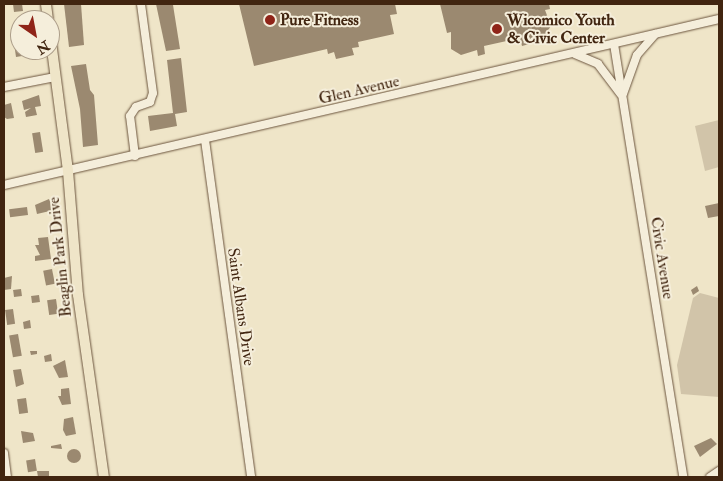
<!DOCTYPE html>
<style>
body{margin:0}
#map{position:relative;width:723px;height:481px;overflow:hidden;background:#efe5c8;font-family:"IM FELL Double Pica",serif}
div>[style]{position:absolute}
.green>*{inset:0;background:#d1c4a9}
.building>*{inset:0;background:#9b8970;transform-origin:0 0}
.round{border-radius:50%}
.roads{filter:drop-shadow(0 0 1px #6c553e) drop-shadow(0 0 1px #6c553e)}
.minor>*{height:8px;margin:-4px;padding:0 4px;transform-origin:4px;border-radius:4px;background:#f5eedb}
.major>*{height:10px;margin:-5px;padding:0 5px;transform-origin:5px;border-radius:5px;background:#efe5c8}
.dots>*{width:14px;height:14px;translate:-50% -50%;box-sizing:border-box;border:2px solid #f5eedb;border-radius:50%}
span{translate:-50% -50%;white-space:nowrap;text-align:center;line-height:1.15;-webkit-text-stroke:4px #f5eedb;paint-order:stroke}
.poi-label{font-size:16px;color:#412510;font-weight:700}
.left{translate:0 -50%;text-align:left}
.street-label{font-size:16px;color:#412510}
.frame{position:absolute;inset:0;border:5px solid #412510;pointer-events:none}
.north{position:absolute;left:10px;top:10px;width:50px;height:50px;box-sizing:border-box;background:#f5eedb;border:1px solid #ad9e8a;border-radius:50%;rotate:147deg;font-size:14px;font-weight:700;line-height:20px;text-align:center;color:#412510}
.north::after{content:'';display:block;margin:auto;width:18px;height:22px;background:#8f2418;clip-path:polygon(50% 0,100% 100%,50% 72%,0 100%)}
</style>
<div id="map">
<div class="green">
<i style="clip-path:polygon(719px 120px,719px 167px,705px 171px,695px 126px)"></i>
<i style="clip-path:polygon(700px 293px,719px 298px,719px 397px,681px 394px,677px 365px,693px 298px)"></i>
</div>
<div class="building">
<i style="clip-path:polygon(13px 4px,22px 4px,23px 11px,14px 12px)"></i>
<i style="clip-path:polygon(64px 4px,81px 4px,84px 45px,69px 47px)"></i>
<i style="clip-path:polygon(156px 4px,173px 5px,180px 49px,166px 51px)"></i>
<i style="clip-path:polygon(239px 4px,395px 4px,397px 14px,390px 15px,394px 34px,358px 42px,359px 47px,352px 48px,354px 55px,336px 59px,334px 52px,328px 54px,327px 49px,254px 66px)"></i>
<i style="clip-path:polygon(440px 4px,549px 4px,550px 9px,545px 10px,551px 26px,544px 36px,528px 39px,529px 44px,522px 46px,520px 38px,484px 46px,485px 54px,478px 56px,477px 50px,461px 55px,451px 49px,451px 32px,447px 33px)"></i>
<i style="clip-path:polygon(20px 35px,20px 50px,27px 50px,28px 55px,16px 57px,13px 36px)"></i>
<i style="clip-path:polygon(181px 58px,187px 112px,175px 114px,177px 126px,150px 131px,148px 116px,173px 113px,167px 60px)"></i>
<i style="clip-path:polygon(86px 64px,90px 90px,94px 95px,98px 145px,83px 147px,80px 109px,71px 66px)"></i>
<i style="clip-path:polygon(39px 95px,41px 106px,35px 107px,37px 115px,26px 117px,25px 112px,31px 108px,24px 110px,22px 101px)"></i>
<i style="clip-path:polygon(11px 103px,14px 118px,7px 119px,4px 117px,4px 105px)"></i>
<i style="left:40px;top:132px;width:20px;height:8px;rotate:81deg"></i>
<i style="clip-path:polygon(49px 199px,54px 210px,37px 214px,35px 205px)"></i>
<i style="clip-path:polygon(719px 203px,719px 216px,708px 218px,705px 206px)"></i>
<i style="left:27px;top:207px;width:8px;height:18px;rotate:83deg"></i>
<i style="clip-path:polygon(48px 237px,51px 259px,35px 261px,35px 256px,40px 255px,35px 245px,39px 245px,38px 238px)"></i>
<i style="left:52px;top:269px;width:15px;height:9px;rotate:79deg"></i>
<i style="clip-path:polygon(12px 276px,11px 289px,4px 290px,4px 278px)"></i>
<i style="clip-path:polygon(697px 286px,699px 291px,693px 295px,691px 290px)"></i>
<i style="left:21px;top:289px;width:7px;height:8px;rotate:82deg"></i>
<i style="left:39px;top:295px;width:7px;height:8px;rotate:82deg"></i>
<i style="left:56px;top:299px;width:15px;height:9px;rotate:82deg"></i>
<i style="left:13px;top:309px;width:15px;height:8px;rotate:82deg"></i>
<i style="clip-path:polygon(30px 320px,31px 328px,24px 329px,23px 322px)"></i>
<i style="left:18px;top:334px;width:22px;height:9px;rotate:80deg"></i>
<i style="clip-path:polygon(30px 351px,37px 351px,37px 354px,31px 355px)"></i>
<i style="clip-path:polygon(51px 354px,52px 361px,45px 362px,44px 356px)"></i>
<i style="clip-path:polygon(65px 360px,68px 377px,59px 378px,53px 366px)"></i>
<i style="clip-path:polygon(21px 369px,24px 384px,16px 387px,13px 370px)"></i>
<i style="clip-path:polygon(69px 388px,71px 404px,62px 405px,58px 396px,61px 396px,61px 389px)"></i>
<i style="left:26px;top:398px;width:15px;height:9px;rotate:82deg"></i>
<i style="clip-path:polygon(73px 417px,76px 434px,66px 436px,63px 430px,64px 419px)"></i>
<i style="clip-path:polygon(21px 431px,33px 433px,35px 441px,23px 443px)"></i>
<i style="clip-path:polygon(711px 438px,717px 444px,700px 457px,694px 446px)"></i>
<i style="clip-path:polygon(61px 444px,62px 449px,51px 448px,51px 446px)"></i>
<i class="round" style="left:67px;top:449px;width:14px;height:14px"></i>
<i style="left:35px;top:459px;width:12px;height:9px;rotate:81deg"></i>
<i style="clip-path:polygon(37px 471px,49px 471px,49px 476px,38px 477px)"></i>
</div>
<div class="roads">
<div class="minor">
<i style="left:614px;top:44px;width:438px;rotate:80.9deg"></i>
<i style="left:575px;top:54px;width:25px;rotate:23deg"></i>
<i style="left:598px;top:64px;width:38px;rotate:53deg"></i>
<i style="left:4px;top:87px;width:52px;rotate:-11.1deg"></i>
<i style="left:623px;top:94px;width:41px;rotate:-70.3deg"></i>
<i style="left:637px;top:55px;width:28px;rotate:-49deg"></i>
<i style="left:205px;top:140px;width:340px;rotate:82.2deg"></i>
<i style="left:135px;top:156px;width:40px;rotate:-97.1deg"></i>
<i style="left:130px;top:116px;width:11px;rotate:-56deg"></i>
<i style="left:136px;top:107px;width:15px;rotate:-20deg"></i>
<i style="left:150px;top:102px;width:9px;rotate:-72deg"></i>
<i style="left:153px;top:93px;width:90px;rotate:-97.7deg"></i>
<i style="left:4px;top:185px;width:734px;rotate:-13.07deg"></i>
<i style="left:4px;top:453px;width:24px;rotate:83deg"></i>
<i style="left:710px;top:477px;width:11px;rotate:-34deg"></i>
</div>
<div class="major">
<i style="left:46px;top:4px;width:16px;rotate:83deg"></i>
<i style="left:50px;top:34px;width:138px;rotate:82.5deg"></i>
<i style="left:68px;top:171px;width:124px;rotate:85.4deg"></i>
<i style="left:78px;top:295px;width:184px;rotate:81.9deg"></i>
</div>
</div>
<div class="dots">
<i style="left:270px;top:20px;background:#8f2418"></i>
<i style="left:497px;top:29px;background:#8f2418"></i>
</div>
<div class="poi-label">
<span class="left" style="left:280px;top:20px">Pure Fitness</span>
<span class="left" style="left:507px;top:29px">Wicomico Youth<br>&amp; Civic Center</span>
</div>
<div class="street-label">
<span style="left:359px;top:90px;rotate:-13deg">Glen Avenue</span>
<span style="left:60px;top:257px;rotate:-96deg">Beaglin Park Drive</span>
<span style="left:662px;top:258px;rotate:81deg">Civic Avenue</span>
<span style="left:241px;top:307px;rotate:82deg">Saint Albans Drive</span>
</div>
<div class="frame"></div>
<div class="north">N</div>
</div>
